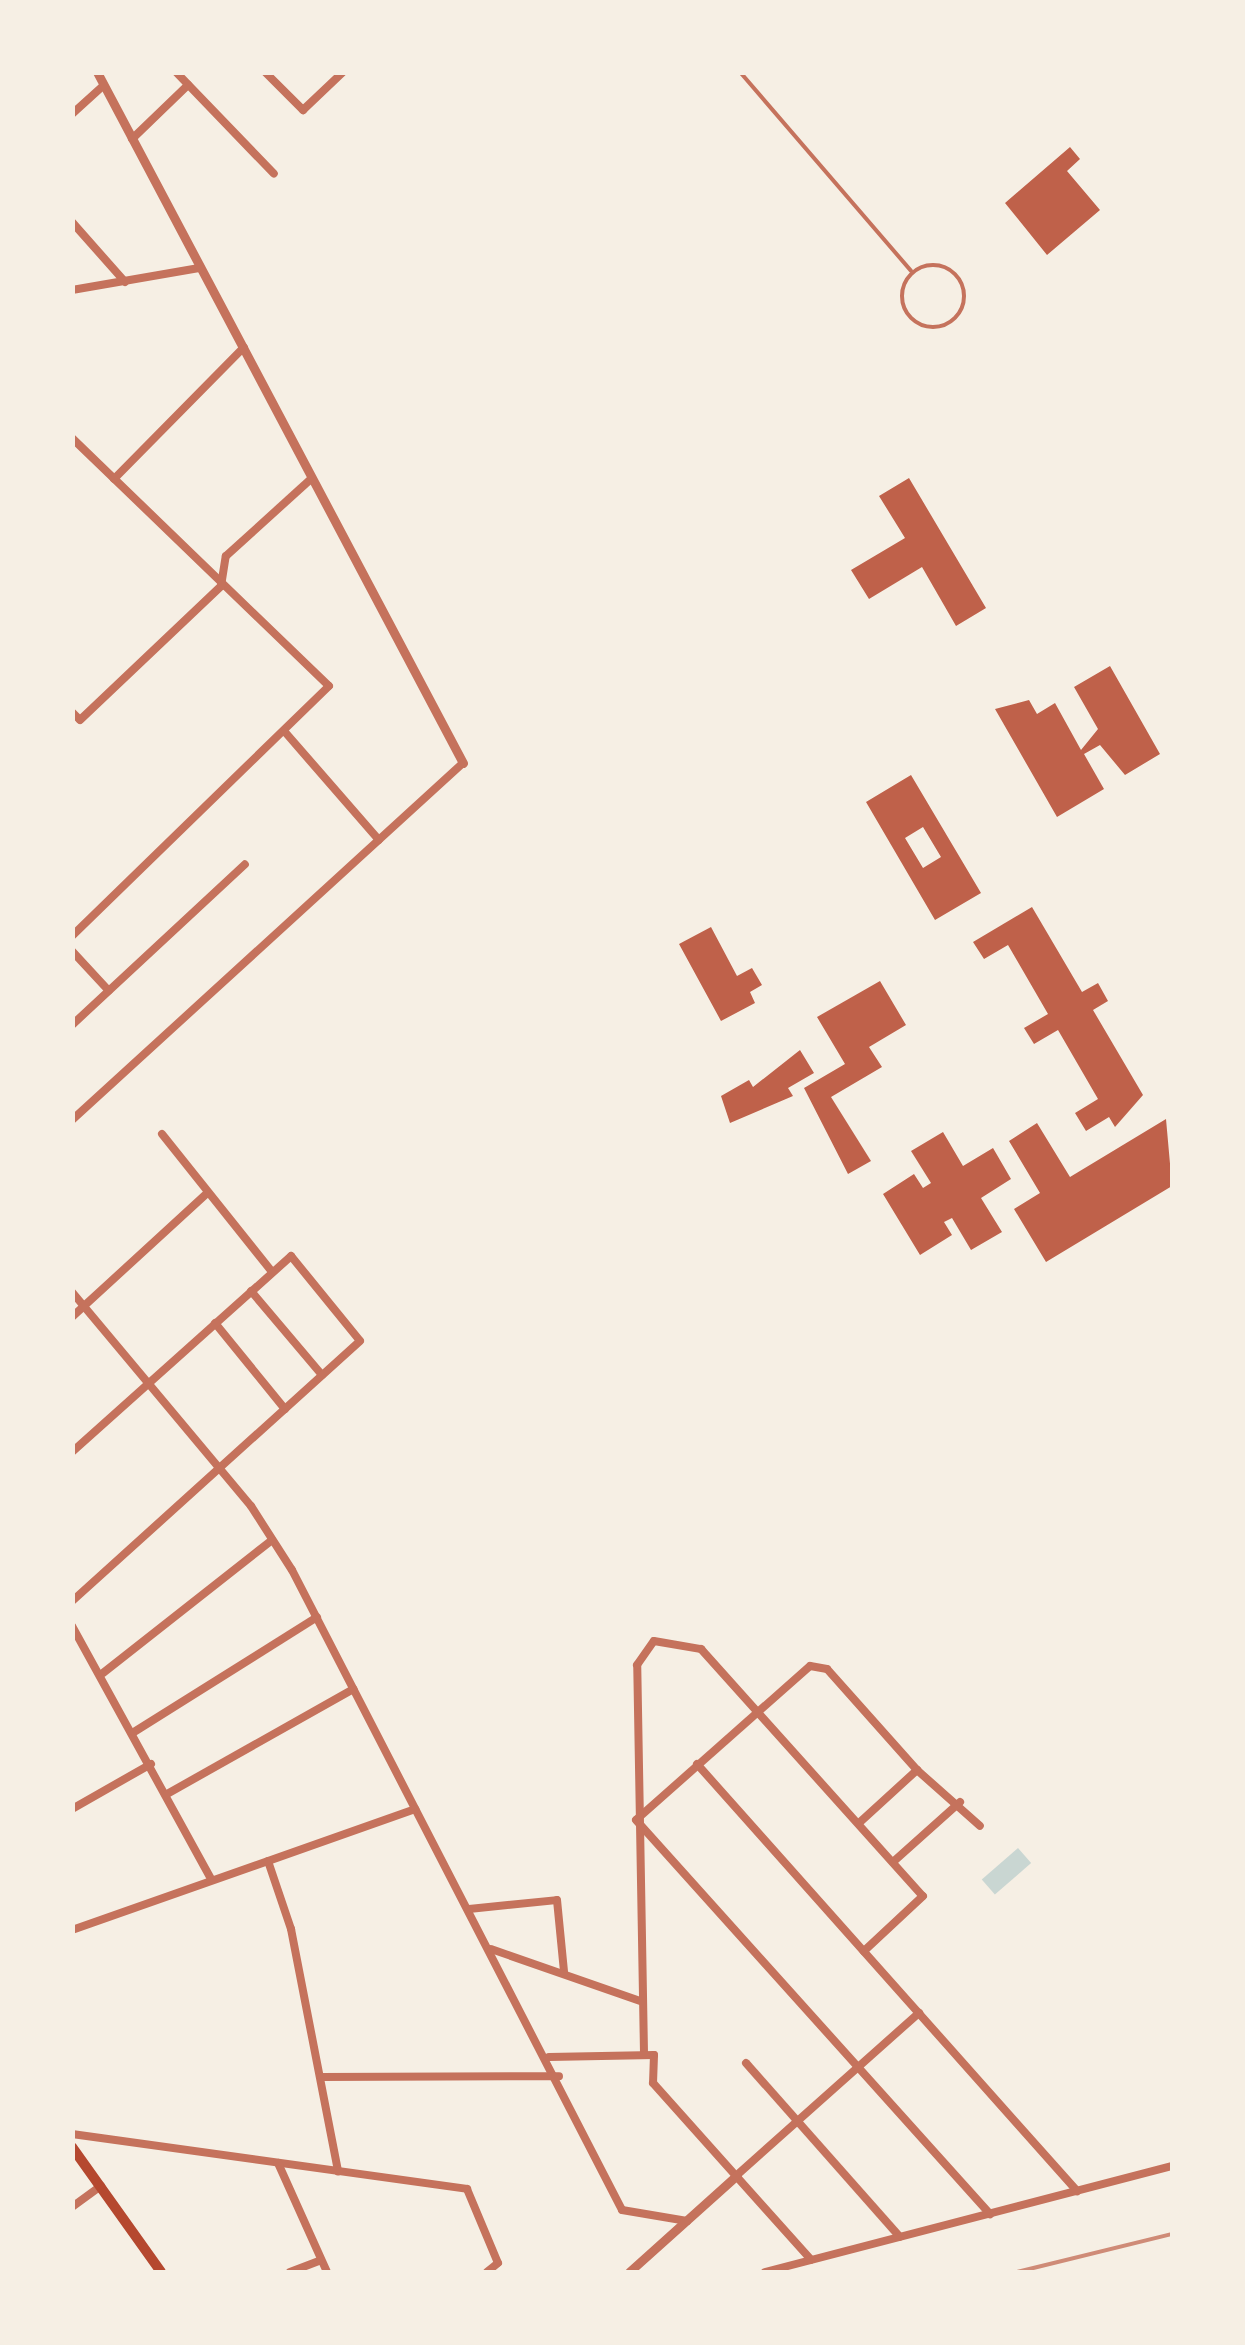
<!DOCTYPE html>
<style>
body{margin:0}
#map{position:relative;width:1245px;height:2345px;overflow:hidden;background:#f6efe4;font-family:"Nunito Sans",sans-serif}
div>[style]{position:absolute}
.water>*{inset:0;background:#c9d6d2;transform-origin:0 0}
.building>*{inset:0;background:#bf614a}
.service>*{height:4px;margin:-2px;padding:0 2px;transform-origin:2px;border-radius:2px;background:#c5725c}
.service>.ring{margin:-2px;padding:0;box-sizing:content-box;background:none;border:4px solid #c5725c;border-radius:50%}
.minor>*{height:8px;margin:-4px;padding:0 4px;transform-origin:4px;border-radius:4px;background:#c5725c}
.tertiary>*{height:9px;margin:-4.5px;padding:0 4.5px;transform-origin:4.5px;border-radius:4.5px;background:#c5725c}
.secondary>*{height:10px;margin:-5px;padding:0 5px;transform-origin:5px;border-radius:5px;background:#b5482f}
.rail>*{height:4px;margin:-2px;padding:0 2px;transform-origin:2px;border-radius:2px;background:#cf8b77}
span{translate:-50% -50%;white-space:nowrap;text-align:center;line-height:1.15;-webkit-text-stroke:8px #f6efe4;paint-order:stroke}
.frame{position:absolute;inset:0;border:75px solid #f6efe4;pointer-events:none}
</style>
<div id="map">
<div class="water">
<i style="left:1018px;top:1848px;width:20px;height:48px;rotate:49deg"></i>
</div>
<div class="building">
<i style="clip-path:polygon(1070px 147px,1080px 159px,1067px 171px,1100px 210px,1047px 255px,1005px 203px)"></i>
<i style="clip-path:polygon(909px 478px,986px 608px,956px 626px,922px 567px,869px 599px,851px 570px,905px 538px,879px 496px)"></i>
<i style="clip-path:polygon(1110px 666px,1160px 754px,1125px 775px,1100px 745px,1084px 754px,1104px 789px,1057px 817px,995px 709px,1029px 700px,1037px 714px,1055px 703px,1081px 750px,1098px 729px,1074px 687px)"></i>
<i style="clip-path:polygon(evenodd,911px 775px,981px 893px,935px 920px,866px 802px,911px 775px,923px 827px,941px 857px,923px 868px,905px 838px,923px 827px)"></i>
<i style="clip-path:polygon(1032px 907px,1082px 992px,1098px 983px,1108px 1001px,1093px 1010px,1143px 1095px,1115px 1127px,1109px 1117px,1086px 1131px,1075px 1113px,1098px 1099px,1058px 1030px,1034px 1044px,1024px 1028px,1048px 1014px,1008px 945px,984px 959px,973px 942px)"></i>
<i style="clip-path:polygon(711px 927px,737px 976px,752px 968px,762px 985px,750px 992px,755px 1003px,721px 1021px,679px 944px)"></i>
<i style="clip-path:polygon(880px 981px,906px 1025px,869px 1047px,882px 1067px,831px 1097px,871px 1161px,848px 1174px,804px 1088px,845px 1064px,817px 1017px)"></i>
<i style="clip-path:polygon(800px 1050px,814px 1073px,788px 1088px,793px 1096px,730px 1123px,721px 1096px,749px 1080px,753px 1087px)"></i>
<i style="clip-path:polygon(1166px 1119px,1172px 1186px,1046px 1262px,1014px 1209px,1040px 1193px,1009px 1141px,1037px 1123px,1070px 1177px)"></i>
<i style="clip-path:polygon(943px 1132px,963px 1166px,993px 1148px,1011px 1179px,981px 1198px,1002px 1232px,971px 1250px,952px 1218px,944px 1222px,952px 1235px,920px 1255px,883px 1194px,914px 1174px,923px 1188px,931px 1183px,911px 1151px)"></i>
</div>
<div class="service">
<i style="left:740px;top:72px;width:262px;rotate:49.3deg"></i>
<i class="ring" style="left:902px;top:265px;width:58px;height:58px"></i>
</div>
<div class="minor">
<i style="left:176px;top:72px;width:141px;rotate:46.1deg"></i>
<i style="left:265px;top:72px;width:54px;rotate:45deg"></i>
<i style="left:303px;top:110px;width:55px;rotate:-43.5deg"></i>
<i style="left:72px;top:114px;width:43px;rotate:-42.2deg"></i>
<i style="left:132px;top:139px;width:78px;rotate:-44deg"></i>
<i style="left:72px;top:222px;width:80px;rotate:48.5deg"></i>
<i style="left:72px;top:290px;width:129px;rotate:-9.8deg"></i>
<i style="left:72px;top:438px;width:357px;rotate:44deg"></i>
<i style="left:329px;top:686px;width:359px;rotate:135.8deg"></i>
<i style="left:114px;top:479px;width:185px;rotate:-45.4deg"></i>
<i style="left:72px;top:712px;width:11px;rotate:45deg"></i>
<i style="left:80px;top:720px;width:195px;rotate:-43.5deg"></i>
<i style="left:221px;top:586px;width:30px;rotate:-81deg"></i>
<i style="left:226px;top:556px;width:115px;rotate:-42.2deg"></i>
<i style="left:285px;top:732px;width:143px;rotate:49deg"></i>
<i style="left:72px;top:951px;width:54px;rotate:47.2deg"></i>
<i style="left:72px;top:1025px;width:236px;rotate:-42.9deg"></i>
<i style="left:72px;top:1120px;width:529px;rotate:-42.4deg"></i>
<i style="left:162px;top:1134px;width:176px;rotate:51.4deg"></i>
<i style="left:251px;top:1291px;width:110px;rotate:49.8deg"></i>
<i style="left:72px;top:1292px;width:279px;rotate:50.1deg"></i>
<i style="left:251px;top:1506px;width:76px;rotate:57.4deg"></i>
<i style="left:292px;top:1570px;width:720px;rotate:62.72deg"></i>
<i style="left:622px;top:2210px;width:66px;rotate:9.6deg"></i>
<i style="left:72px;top:1317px;width:182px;rotate:-42.5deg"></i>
<i style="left:215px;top:1323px;width:111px;rotate:50.9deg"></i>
<i style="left:72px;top:1452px;width:294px;rotate:-41.8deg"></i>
<i style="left:291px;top:1256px;width:109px;rotate:50.9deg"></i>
<i style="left:360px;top:1341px;width:388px;rotate:137.9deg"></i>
<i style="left:72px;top:1626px;width:289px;rotate:61.2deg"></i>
<i style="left:103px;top:1673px;width:215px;rotate:-38.2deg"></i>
<i style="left:134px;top:1732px;width:216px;rotate:-32.1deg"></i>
<i style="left:697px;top:1764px;width:572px;rotate:48.33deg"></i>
<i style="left:917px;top:1770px;width:84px;rotate:41.6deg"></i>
<i style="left:167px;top:1794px;width:214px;rotate:-29.4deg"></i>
<i style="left:72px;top:1809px;width:91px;rotate:-29.7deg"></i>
<i style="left:859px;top:1823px;width:79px;rotate:-42.4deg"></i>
<i style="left:917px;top:1770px;width:135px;rotate:-131.7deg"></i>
<i style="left:827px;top:1669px;width:17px;rotate:-170deg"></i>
<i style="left:810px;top:1666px;width:232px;rotate:138.5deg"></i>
<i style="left:636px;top:1820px;width:530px;rotate:48.06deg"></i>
<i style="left:268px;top:1861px;width:72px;rotate:71.3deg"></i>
<i style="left:291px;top:1929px;width:247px;rotate:79deg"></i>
<i style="left:893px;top:1862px;width:90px;rotate:-41.8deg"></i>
<i style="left:469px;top:1909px;width:88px;rotate:-5.8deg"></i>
<i style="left:557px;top:1900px;width:72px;rotate:84.4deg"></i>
<i style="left:72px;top:1930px;width:364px;rotate:-19.4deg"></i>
<i style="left:491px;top:1949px;width:158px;rotate:19.2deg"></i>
<i style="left:644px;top:2053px;width:388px;rotate:-91deg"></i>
<i style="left:637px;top:1665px;width:29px;rotate:-55deg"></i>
<i style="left:654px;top:1641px;width:48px;rotate:9.7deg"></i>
<i style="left:701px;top:1649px;width:332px;rotate:48.1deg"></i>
<i style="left:923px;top:1896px;width:81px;rotate:137deg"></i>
<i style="left:549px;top:2057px;width:105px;rotate:-1.1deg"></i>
<i style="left:654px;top:2055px;width:28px;rotate:92deg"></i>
<i style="left:653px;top:2083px;width:237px;rotate:48.2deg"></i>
<i style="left:746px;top:2063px;width:232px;rotate:48.5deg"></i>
<i style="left:321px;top:2077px;width:238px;rotate:-0.2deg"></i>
<i style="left:72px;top:2134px;width:399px;rotate:7.9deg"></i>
<i style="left:467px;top:2189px;width:80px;rotate:67.3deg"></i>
<i style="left:498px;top:2263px;width:14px;rotate:141deg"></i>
<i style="left:278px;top:2163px;width:120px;rotate:65.8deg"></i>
<i style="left:737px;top:2175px;width:244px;rotate:-41.7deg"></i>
<i style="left:72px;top:2207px;width:36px;rotate:-36deg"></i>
<i style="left:290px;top:2272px;width:33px;rotate:-21deg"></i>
<i style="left:765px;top:2272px;width:421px;rotate:-14.6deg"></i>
</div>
<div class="tertiary">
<i style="left:97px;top:72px;width:782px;rotate:62.09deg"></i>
<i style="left:629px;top:2272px;width:145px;rotate:-41.9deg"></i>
</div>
<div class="secondary">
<i style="left:72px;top:2147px;width:153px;rotate:54.5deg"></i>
</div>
<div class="rail">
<i style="left:1017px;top:2272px;width:160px;rotate:-13.8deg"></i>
</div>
<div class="frame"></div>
</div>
